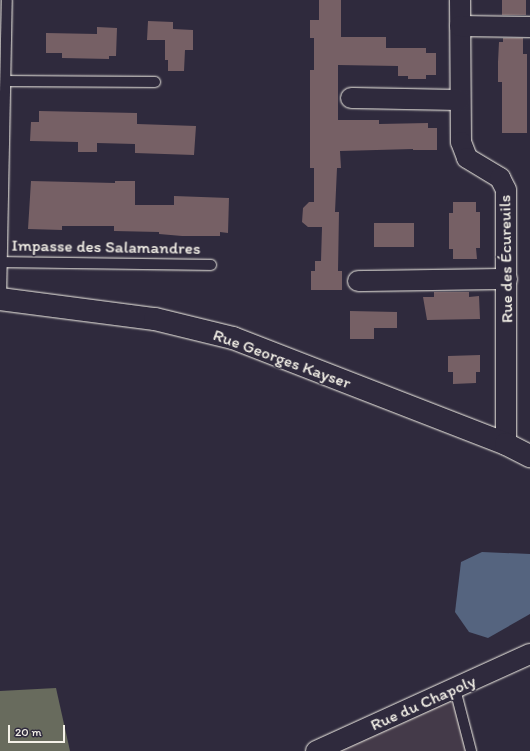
<!DOCTYPE html>
<meta charset="utf-8">
<style>
body{margin:0}
#map{position:relative;width:530px;height:751px;overflow:hidden;background:#2f2a3d;font-family:Itim,sans-serif}
div>[style]{position:absolute}
.built>*{inset:0;background:#443a49}
.green>*{inset:0;background:#686b5d}
.water>*{inset:0;background:#55647f}
.building>*{inset:0;background:#766065;transform-origin:0 0}
.roads{filter:drop-shadow(0 0 1px #f4f1e8) drop-shadow(0 0 1px #f4f1e8)}
.service>*{height:10px;margin:-5px;padding:0 5px;transform-origin:5px;border-radius:5px;background:#2f2a3d}
.minor>*{height:20px;margin:-10px;padding:0 10px;transform-origin:10px;border-radius:10px;background:#2f2a3d}
.tertiary>*{height:22px;margin:-11px;padding:0 11px;transform-origin:11px;border-radius:11px;background:#2f2a3d}
span{translate:-50% -50%;white-space:nowrap;text-align:center;line-height:1.15;-webkit-text-stroke:3px #2f2a3d;paint-order:stroke}
.street-label{font-size:17px;color:#f4f1e8}
.scale{position:absolute;left:8px;top:725px;width:57px;height:18px;box-sizing:border-box;border:2px solid #f4f1e8;border-top:0;padding-left:5px;font-size:12px;line-height:14px;white-space:nowrap;color:#f4f1e8;-webkit-text-stroke:3px #2f2a3d;paint-order:stroke}
</style>
<div id="map">
<div class="built">
<i style="clip-path:polygon(455px 689px,471px 751px,330px 751px)"></i>
</div>
<div class="green">
<i style="clip-path:polygon(56px 688px,70px 751px,0 751px,0 691px)"></i>
</div>
<div class="water">
<i style="clip-path:polygon(482px 552px,530px 554px,530px 614px,488px 638px,469px 632px,455px 612px,461px 562px)"></i>
</div>
<div class="building">
<i style="clip-path:polygon(319px 0,341px 0,341px 37px,386px 37px,386px 48px,426px 48px,426px 53px,436px 53px,436px 75px,426px 75px,426px 79px,408px 79px,408px 76px,398px 76px,398px 66px,338px 65px,338px 120px,379px 120px,379px 124px,428px 123px,428px 128px,437px 128px,437px 150px,413px 150px,413px 149px,340px 151px,341px 168px,337px 168px,335px 212px,339px 212px,338px 271px,342px 271px,342px 290px,311px 290px,311px 271px,315px 271px,315px 261px,321px 261px,322px 227px,308px 227px,302px 222px,303px 208px,309px 202px,314px 202px,314px 168px,310px 168px,310px 70px,314px 70px,314px 38px,310px 38px,310px 20px,319px 20px)"></i>
<i style="left:502px;top:0;width:24px;height:15px"></i>
<i style="clip-path:polygon(148px 21px,173px 22px,173px 29px,193px 30px,193px 50px,185px 50px,184px 71px,168px 71px,168px 60px,165px 60px,165px 40px,147px 40px)"></i>
<i style="clip-path:polygon(97px 27px,117px 28px,116px 56px,109px 56px,109px 59px,62px 58px,62px 53px,46px 53px,46px 33px,97px 34px)"></i>
<i style="clip-path:polygon(503px 38px,523px 38px,523px 54px,527px 54px,527px 133px,502px 133px,502px 82px,498px 82px,498px 62px,499px 42px,503px 42px)"></i>
<i style="clip-path:polygon(39px 111px,137px 113px,137px 124px,196px 126px,194px 155px,135px 153px,135px 144px,97px 143px,97px 152px,78px 152px,78px 142px,30px 141px,31px 122px,39px 122px)"></i>
<i style="clip-path:polygon(31px 181px,115px 183px,115px 181px,135px 181px,135px 205px,174px 205px,174px 196px,229px 198px,228px 233px,220px 232px,220px 236px,182px 236px,159px 234px,159px 232px,114px 231px,114px 226px,62px 226px,62px 230px,28px 229px)"></i>
<i style="clip-path:polygon(453px 202px,476px 202px,476px 212px,480px 212px,480px 248px,476px 248px,477px 259px,453px 259px,453px 249px,449px 249px,449px 213px,453px 213px)"></i>
<i style="left:414px;top:223px;width:24px;height:40px;rotate:90deg"></i>
<i style="clip-path:polygon(434px 292px,469px 292px,469px 297px,479px 296px,480px 319px,427px 320px,423px 297px,434px 297px)"></i>
<i style="clip-path:polygon(350px 311px,397px 312px,397px 328px,374px 328px,374px 339px,350px 339px)"></i>
<i style="clip-path:polygon(480px 355px,480px 372px,476px 372px,476px 383px,453px 384px,453px 372px,448px 372px,448px 356px)"></i>
</div>
<div class="roads">
<div class="service">
<i style="left:6px;top:81px;width:149px;rotate:0.4deg"></i>
<i style="left:1px;top:262px;width:210px;rotate:0.8deg"></i>
<i style="left:1px;top:300px;width:300px;rotate:-88.9deg"></i>
<i style="left:455px;top:689px;width:64px;rotate:75.5deg"></i>
</div>
<div class="minor">
<i style="left:460px;top:0;width:142px;rotate:89.6deg"></i>
<i style="left:461px;top:142px;width:17px;rotate:69deg"></i>
<i style="left:467px;top:158px;width:39px;rotate:31deg"></i>
<i style="left:500px;top:178px;width:13px;rotate:63deg"></i>
<i style="left:506px;top:190px;width:254px;rotate:90deg"></i>
<i style="left:460px;top:26px;width:70px;rotate:0.8deg"></i>
<i style="left:351px;top:98px;width:109px;rotate:1.1deg"></i>
<i style="left:358px;top:281px;width:149px;rotate:-0.8deg"></i>
<i style="left:316px;top:751px;width:235px;rotate:-24.4deg"></i>
</div>
<div class="tertiary">
<i style="left:0;top:299px;width:156px;rotate:7.4deg"></i>
<i style="left:155px;top:319px;width:80px;rotate:13.7deg"></i>
<i style="left:233px;top:338px;width:293px;rotate:21.2deg"></i>
<i style="left:506px;top:444px;width:27px;rotate:27deg"></i>
</div>
</div>
<div class="street-label">
<span style="left:106px;top:247px;rotate:1deg">Impasse des Salamandres</span>
<span style="left:506px;top:259px;rotate:-91deg">Rue des Écureuils</span>
<span style="left:282px;top:359px;rotate:20deg">Rue Georges Kayser</span>
<span style="left:423px;top:703px;rotate:-24deg">Rue du Chapoly</span>
</div>
<div class="scale">20 m</div>
</div>
